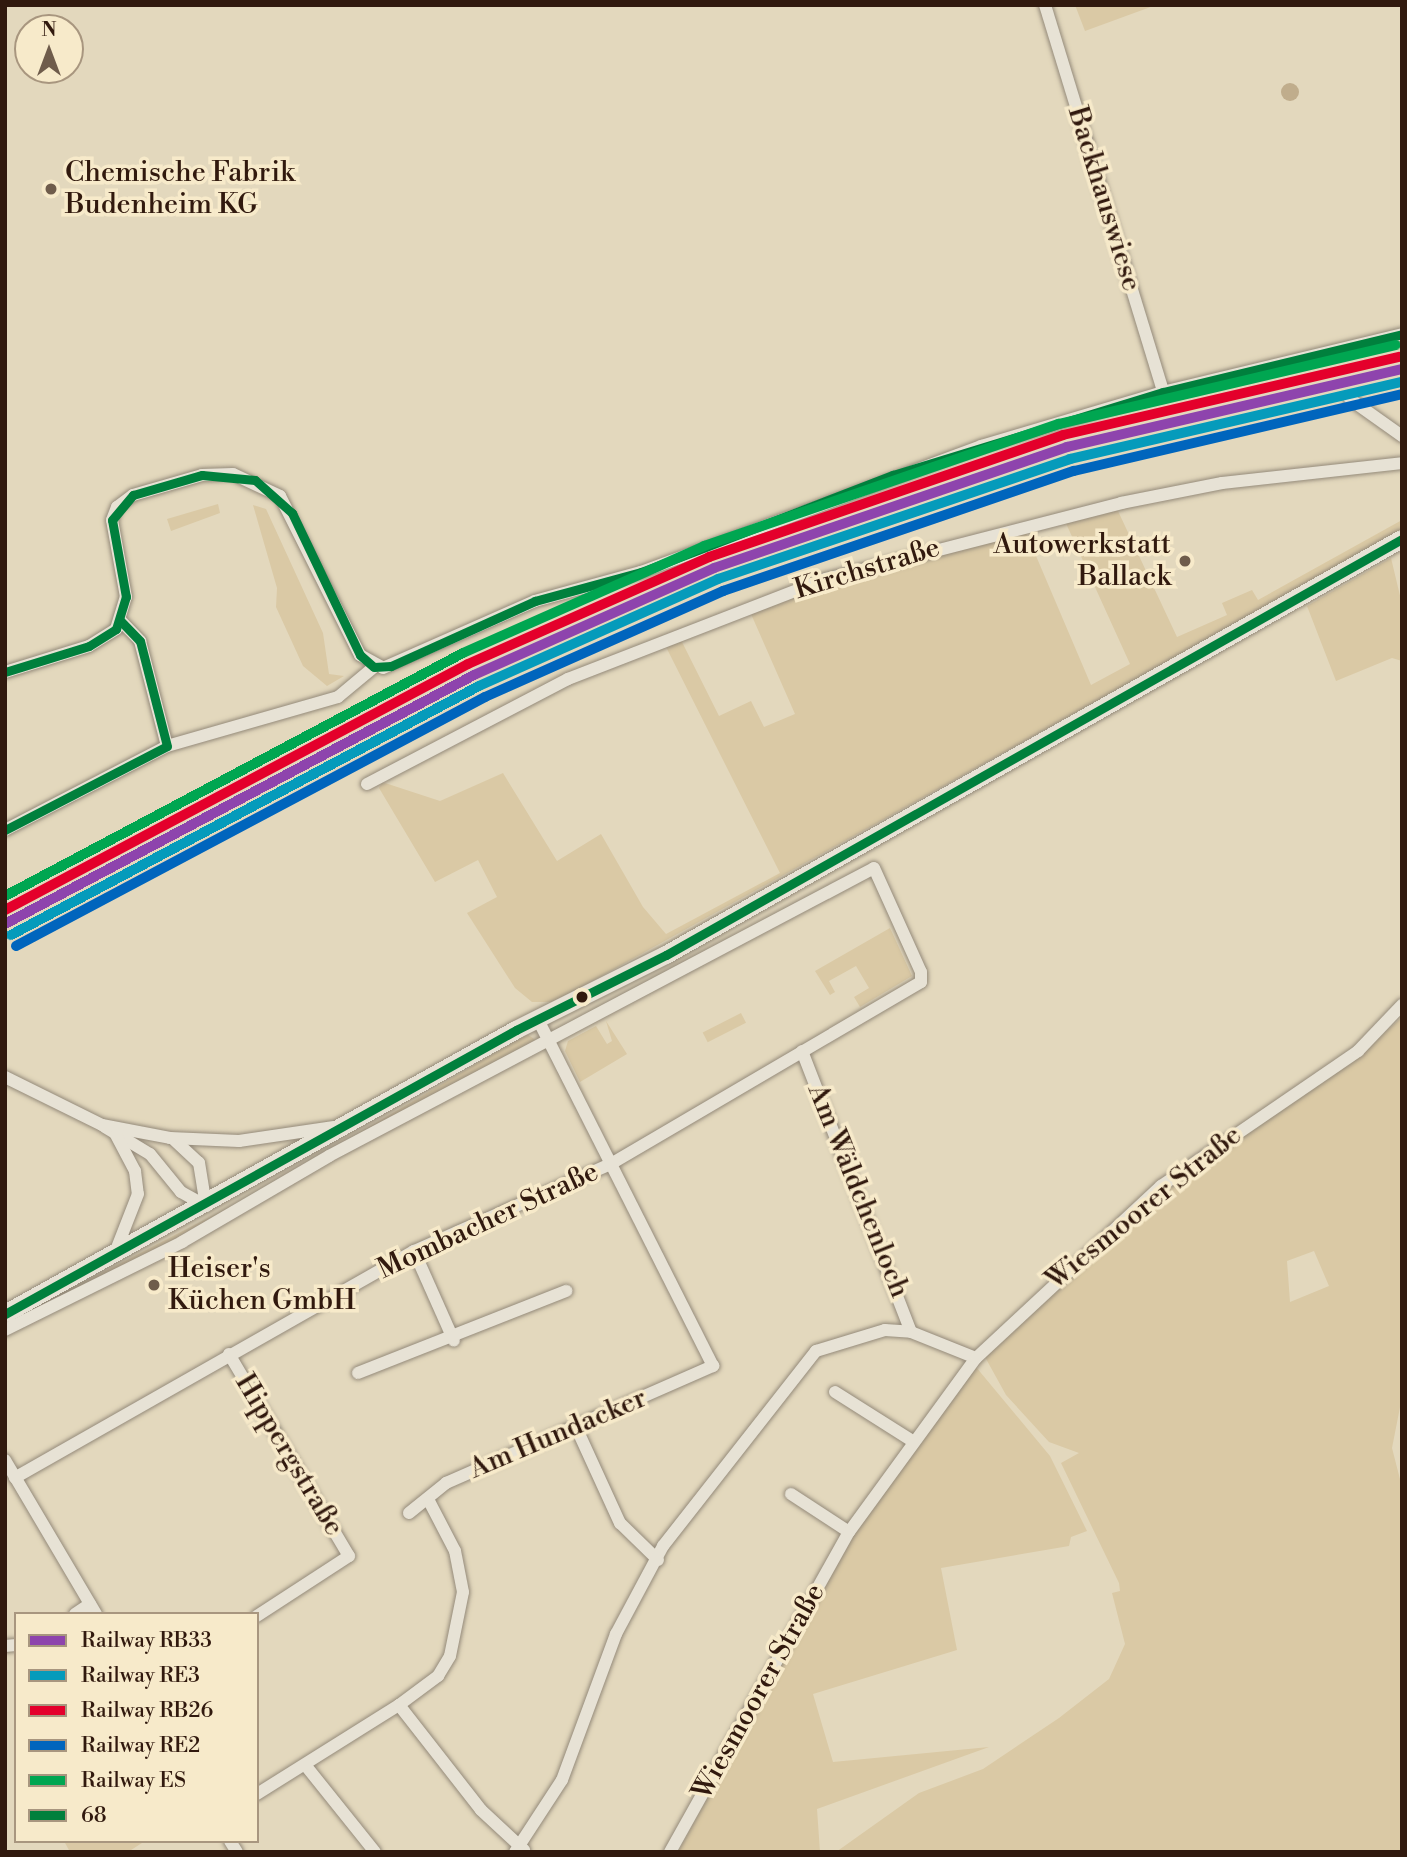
<!DOCTYPE html>
<meta charset="utf-8">
<style>
body{margin:0}
#map{position:relative;width:1407px;height:1857px;overflow:hidden;background:#e3d8bd;font-family:"Libre Bodoni",serif}
div>[style]{position:absolute}
.green>*{inset:0;background:#dac9a5;transform-origin:0 0}
.water>*{inset:0;background:#c0ad8c}
.round{border-radius:50%}
.roads{filter:drop-shadow(0 0 2px #948a7a) drop-shadow(0 0 2px #948a7a)}
.street>*{height:12px;margin:-6px;padding:0 6px;transform-origin:6px;border-radius:6px;background:#e7e2d5}
.secondary>*{height:18px;margin:-9px;padding:0 9px;transform-origin:9px;border-radius:9px;background:#e7e2d5}
.bus-1>*{height:9px;margin:-4.5px;padding:0 4.5px;transform-origin:4.5px;border-radius:4.5px;background:#00803d}
.rail-1>*{height:10px;margin:-5px;padding:0 5px;transform-origin:5px;border-radius:5px;background:#8e44ad}
.rail-2>*{height:10px;margin:-5px;padding:0 5px;transform-origin:5px;border-radius:5px;background:#059bbb}
.rail-3>*{height:10px;margin:-5px;padding:0 5px;transform-origin:5px;border-radius:5px;background:#e4002b}
.rail-4>*{height:10px;margin:-5px;padding:0 5px;transform-origin:5px;border-radius:5px;background:#0065bd}
.rail-5>*{height:10px;margin:-5px;padding:0 5px;transform-origin:5px;border-radius:5px;background:#00a651}
.dots>*{width:19px;height:19px;translate:-50% -50%;box-sizing:border-box;border:4px solid #f7eaca;border-radius:50%}
span{translate:-50% -50%;white-space:nowrap;text-align:center;line-height:1.15;-webkit-text-stroke:7px #f7eaca;paint-order:stroke}
.poi-label{font-size:28px;color:#31190e}
.left{translate:0 -50%;text-align:left}
.right{translate:-100% -50%;text-align:right}
.street-label{font-size:28px;color:#31190e}
.frame{position:absolute;inset:0;border:7px solid #31190e;pointer-events:none}
.legend{position:absolute;left:14px;top:1612px;width:245px;height:231px;box-sizing:border-box;background:#f7eaca;border:2px solid #a8967f;margin:0;padding:9px 12px;list-style:none;font-size:21px;color:#31190e}
.legend li{display:flex;align-items:center;gap:14px;height:35px}
.legend b{width:35px;border:2px solid #a8967f}
.north{position:absolute;left:14px;top:14px;width:70px;height:70px;box-sizing:border-box;background:#f7eaca;border:2px solid #a8967f;border-radius:50%;rotate:0deg;font-size:19px;font-weight:700;line-height:28px;text-align:center;color:#31190e}
.north::after{content:'';display:block;margin:auto;width:24px;height:32px;background:#6f5c4b;clip-path:polygon(50% 0,100% 100%,50% 72%,0 100%)}
</style>
<div id="map">
<div class="green">
<i style="clip-path:polygon(1075px 5px,1156px 5px,1085px 31px)"></i>
<i style="clip-path:polygon(218px 504px,220px 513px,171px 531px,167px 519px)"></i>
<i style="clip-path:polygon(253px 505px,266px 509px,323px 633px,329px 674px,344px 676px,327px 686px,303px 666px,276px 607px,277px 588px)"></i>
<i style="clip-path:polygon(1102px 510px,1118px 511px,1177px 637px,1227px 615px,1222px 603px,1252px 590px,1258px 600px,1402px 520px,1402px 531px,555px 1002px,532px 1002px,515px 988px,467px 913px,497px 897px,478px 860px,435px 882px,379px 788px,382px 782px,440px 801px,503px 773px,557px 861px,601px 834px,643px 907px,666px 934px,780px 873px,663px 641px,680px 638px,719px 716px,751px 701px,764px 727px,795px 714px,751px 614px,831px 582px,1025px 530px,1091px 685px,1130px 664px,1064px 519px)"></i>
<i style="clip-path:polygon(1391px 558px,1402px 604px,1402px 661px,1392px 658px,1336px 681px,1307px 606px)"></i>
<i style="clip-path:polygon(890px 928px,912px 976px,860px 1007px,854px 997px,869px 988px,856px 966px,829px 981px,835px 992px,830px 995px,815px 971px)"></i>
<i style="left:741px;top:1013px;width:11px;height:43px;rotate:63deg"></i>
<i style="clip-path:polygon(evenodd,1402px 1017px,1402px 1397px,1392px 1448px,1402px 1487px,1402px 1852px,836px 1852px,919px 1793px,983px 1769px,1059px 1718px,1109px 1679px,1125px 1644px,1112px 1593px,1120px 1591px,1119px 1583px,1061px 1463px,1079px 1453px,1049px 1442px,1006px 1395px,985px 1357px,1110px 1233px,1188px 1170px,1353px 1061px,1402px 1017px,1314px 1251px,1329px 1286px,1290px 1302px,1287px 1261px,1314px 1251px)"></i>
<i style="clip-path:polygon(606px 1021px,627px 1054px,580px 1082px,565px 1051px,568px 1041px,596px 1026px,607px 1044px,612px 1041px)"></i>
<i style="clip-path:polygon(527px 1034px,537px 1041px,223px 1216px,5px 1323px,262px 1190px)"></i>
<i style="clip-path:polygon(976px 1367px,1050px 1456px,1087px 1531px,1071px 1537px,1069px 1546px,941px 1568px,957px 1650px,813px 1694px,833px 1762px,989px 1747px,817px 1809px,820px 1852px,678px 1852px,850px 1537px,892px 1482px,890px 1474px)"></i>
<i style="clip-path:polygon(64px 1841px,145px 1841px,128px 1852px,70px 1852px)"></i>
</div>
<div class="water">
<i class="round" style="left:1281px;top:83px;width:18px;height:18px"></i>
</div>
<div class="roads">
<div class="street">
<i style="left:1045px;top:5px;width:405px;rotate:73deg"></i>
<i style="left:1350px;top:399px;width:64px;rotate:35.4deg"></i>
<i style="left:121px;top:621px;width:28px;rotate:46deg"></i>
<i style="left:140px;top:641px;width:108px;rotate:75.6deg"></i>
<i style="left:5px;top:672px;width:88px;rotate:-17.2deg"></i>
<i style="left:89px;top:646px;width:32px;rotate:-32deg"></i>
<i style="left:116px;top:629px;width:34px;rotate:-73deg"></i>
<i style="left:126px;top:597px;width:78px;rotate:-100.3deg"></i>
<i style="left:112px;top:520px;width:14px;rotate:-69deg"></i>
<i style="left:117px;top:507px;width:20px;rotate:-37deg"></i>
<i style="left:133px;top:495px;width:72px;rotate:-16.2deg"></i>
<i style="left:202px;top:475px;width:31px;rotate:-2deg"></i>
<i style="left:233px;top:474px;width:52px;rotate:25.1deg"></i>
<i style="left:280px;top:496px;width:178px;rotate:63.3deg"></i>
<i style="left:360px;top:655px;width:26px;rotate:29deg"></i>
<i style="left:383px;top:668px;width:166px;rotate:-23.8deg"></i>
<i style="left:535px;top:601px;width:110px;rotate:-15.3deg"></i>
<i style="left:641px;top:572px;width:363px;rotate:-20.3deg"></i>
<i style="left:981px;top:446px;width:190px;rotate:-16.5deg"></i>
<i style="left:1163px;top:392px;width:246px;rotate:-13.6deg"></i>
<i style="left:367px;top:784px;width:227px;rotate:-27.6deg"></i>
<i style="left:568px;top:679px;width:277px;rotate:-21.2deg"></i>
<i style="left:826px;top:579px;width:305px;rotate:-14.4deg"></i>
<i style="left:1121px;top:503px;width:103px;rotate:-11.2deg"></i>
<i style="left:1222px;top:483px;width:181px;rotate:-6.3deg"></i>
<i style="left:5px;top:830px;width:182px;rotate:-27.4deg"></i>
<i style="left:167px;top:746px;width:178px;rotate:-16deg"></i>
<i style="left:338px;top:697px;width:47px;rotate:-39.8deg"></i>
<i style="left:802px;top:1051px;width:301px;rotate:68.8deg"></i>
<i style="left:5px;top:1077px;width:108px;rotate:26.3deg"></i>
<i style="left:102px;top:1125px;width:69px;rotate:10.8deg"></i>
<i style="left:170px;top:1138px;width:69px;rotate:2.5deg"></i>
<i style="left:239px;top:1141px;width:96px;rotate:-8.4deg"></i>
<i style="left:105px;top:1127px;width:52px;rotate:31deg"></i>
<i style="left:150px;top:1154px;width:49px;rotate:50.8deg"></i>
<i style="left:181px;top:1192px;width:29px;rotate:29deg"></i>
<i style="left:206px;top:1206px;width:44px;rotate:-99.2deg"></i>
<i style="left:199px;top:1163px;width:34px;rotate:-137deg"></i>
<i style="left:116px;top:1135px;width:41px;rotate:62.2deg"></i>
<i style="left:135px;top:1171px;width:23px;rotate:83deg"></i>
<i style="left:138px;top:1194px;width:60px;rotate:111.4deg"></i>
<i style="left:414px;top:1251px;width:98px;rotate:66deg"></i>
<i style="left:5px;top:1330px;width:198px;rotate:-26.4deg"></i>
<i style="left:182px;top:1242px;width:170px;rotate:-30.3deg"></i>
<i style="left:329px;top:1156px;width:616px;rotate:-27.85deg"></i>
<i style="left:874px;top:868px;width:114px;rotate:65.7deg"></i>
<i style="left:921px;top:972px;width:10px;rotate:90deg"></i>
<i style="left:921px;top:982px;width:357px;rotate:149.6deg"></i>
<i style="left:613px;top:1163px;width:218px;rotate:156.1deg"></i>
<i style="left:414px;top:1251px;width:459px;rotate:150.4deg"></i>
<i style="left:229px;top:1354px;width:235px;rotate:59.3deg"></i>
<i style="left:349px;top:1556px;width:110px;rotate:146.9deg"></i>
<i style="left:358px;top:1373px;width:224px;rotate:-21.5deg"></i>
<i style="left:835px;top:1392px;width:90px;rotate:32.3deg"></i>
<i style="left:576px;top:1427px;width:106px;rotate:65.4deg"></i>
<i style="left:620px;top:1523px;width:53px;rotate:44.2deg"></i>
<i style="left:5px;top:1460px;width:179px;rotate:59.4deg"></i>
<i style="left:791px;top:1494px;width:69px;rotate:33.2deg"></i>
<i style="left:409px;top:1513px;width:48px;rotate:-39deg"></i>
<i style="left:446px;top:1483px;width:292px;rotate:-23.7deg"></i>
<i style="left:713px;top:1366px;width:389px;rotate:-116.8deg"></i>
<i style="left:75px;top:1614px;width:18px;rotate:-34deg"></i>
<i style="left:5px;top:1646px;width:11px;rotate:-5deg"></i>
<i style="left:399px;top:1705px;width:133px;rotate:52deg"></i>
<i style="left:481px;top:1810px;width:59px;rotate:42.9deg"></i>
<i style="left:306px;top:1766px;width:110px;rotate:51.3deg"></i>
<i style="left:257px;top:1794px;width:168px;rotate:-32.1deg"></i>
<i style="left:399px;top:1705px;width:49px;rotate:-36.6deg"></i>
<i style="left:438px;top:1676px;width:23px;rotate:-59deg"></i>
<i style="left:450px;top:1656px;width:65px;rotate:-78.5deg"></i>
<i style="left:463px;top:1592px;width:42px;rotate:-101deg"></i>
<i style="left:455px;top:1551px;width:56px;rotate:-117.5deg"></i>
<i style="left:230px;top:1841px;width:13px;rotate:58deg"></i>
<i style="left:515px;top:1852px;width:86px;rotate:-56.9deg"></i>
<i style="left:562px;top:1780px;width:156px;rotate:-69.7deg"></i>
<i style="left:616px;top:1634px;width:100px;rotate:-61.9deg"></i>
<i style="left:663px;top:1546px;width:248px;rotate:-51.9deg"></i>
<i style="left:816px;top:1351px;width:72px;rotate:-16.9deg"></i>
<i style="left:885px;top:1330px;width:26px;rotate:4deg"></i>
<i style="left:911px;top:1332px;width:70px;rotate:21.8deg"></i>
<i style="left:670px;top:1852px;width:367px;rotate:-60.8deg"></i>
<i style="left:849px;top:1532px;width:215px;rotate:-53.9deg"></i>
<i style="left:976px;top:1358px;width:253px;rotate:-42.9deg"></i>
<i style="left:1161px;top:1186px;width:239px;rotate:-34.4deg"></i>
<i style="left:1358px;top:1051px;width:64px;rotate:-46.3deg"></i>
</div>
<div class="secondary">
<i style="left:5px;top:1314px;width:585px;rotate:-29.06deg"></i>
<i style="left:516px;top:1030px;width:168px;rotate:-26.6deg"></i>
<i style="left:666px;top:955px;width:845px;rotate:-29.48deg"></i>
</div>
</div>
<div class="bus-1">
<i style="left:112px;top:520px;width:33px;rotate:-50deg"></i>
<i style="left:133px;top:495px;width:72px;rotate:-16.2deg"></i>
<i style="left:202px;top:475px;width:53px;rotate:5.4deg"></i>
<i style="left:255px;top:480px;width:50px;rotate:41.7deg"></i>
<i style="left:292px;top:513px;width:157px;rotate:64.4deg"></i>
<i style="left:360px;top:655px;width:18px;rotate:41deg"></i>
<i style="left:374px;top:667px;width:17px;rotate:-3deg"></i>
<i style="left:391px;top:666px;width:158px;rotate:-24.3deg"></i>
<i style="left:535px;top:601px;width:110px;rotate:-15.3deg"></i>
<i style="left:641px;top:572px;width:270px;rotate:-21.1deg"></i>
<i style="left:893px;top:475px;width:282px;rotate:-17.1deg"></i>
<i style="left:1163px;top:392px;width:246px;rotate:-13.6deg"></i>
<i style="left:5px;top:672px;width:88px;rotate:-17.2deg"></i>
<i style="left:89px;top:646px;width:32px;rotate:-32deg"></i>
<i style="left:116px;top:629px;width:34px;rotate:-73deg"></i>
<i style="left:126px;top:597px;width:78px;rotate:-100.3deg"></i>
<i style="left:5px;top:830px;width:182px;rotate:-27.4deg"></i>
<i style="left:167px;top:746px;width:108px;rotate:-104.4deg"></i>
<i style="left:140px;top:641px;width:28px;rotate:-134deg"></i>
<i style="left:5px;top:1314px;width:585px;rotate:-29.06deg"></i>
<i style="left:516px;top:1030px;width:168px;rotate:-26.6deg"></i>
<i style="left:666px;top:955px;width:845px;rotate:-29.48deg"></i>
</div>
<div class="rail-1">
<i style="left:5px;top:924px;width:531px;rotate:-27.96deg"></i>
<i style="left:474px;top:675px;width:263px;rotate:-24deg"></i>
<i style="left:714px;top:568px;width:373px;rotate:-18.9deg"></i>
<i style="left:1067px;top:447px;width:344px;rotate:-13.1deg"></i>
</div>
<div class="rail-2">
<i style="left:11px;top:935px;width:530px;rotate:-28.02deg"></i>
<i style="left:479px;top:686px;width:262px;rotate:-24.1deg"></i>
<i style="left:718px;top:579px;width:372px;rotate:-18.8deg"></i>
<i style="left:1070px;top:459px;width:341px;rotate:-13.1deg"></i>
</div>
<div class="rail-3">
<i style="left:5px;top:910px;width:524px;rotate:-27.98deg"></i>
<i style="left:468px;top:664px;width:264px;rotate:-23.9deg"></i>
<i style="left:709px;top:557px;width:374px;rotate:-19deg"></i>
<i style="left:1063px;top:435px;width:345px;rotate:-13.1deg"></i>
</div>
<div class="rail-4">
<i style="left:16px;top:946px;width:531px;rotate:-27.96deg"></i>
<i style="left:485px;top:697px;width:261px;rotate:-24deg"></i>
<i style="left:723px;top:591px;width:371px;rotate:-18.9deg"></i>
<i style="left:1074px;top:471px;width:337px;rotate:-13.2deg"></i>
</div>
<div class="rail-5">
<i style="left:5px;top:896px;width:518px;rotate:-27.95deg"></i>
<i style="left:463px;top:653px;width:264px;rotate:-23.9deg"></i>
<i style="left:704px;top:546px;width:375px;rotate:-19deg"></i>
<i style="left:1059px;top:424px;width:346px;rotate:-13.2deg"></i>
</div>
<div class="dots">
<i style="left:51px;top:189px;background:#6f5c4b"></i>
<i style="left:1185px;top:561px;background:#6f5c4b"></i>
<i style="left:582px;top:997px;background:#31190e"></i>
<i style="left:154px;top:1285px;background:#6f5c4b"></i>
</div>
<div class="poi-label">
<span class="left" style="left:65px;top:189px">Chemische Fabrik<br>Budenheim KG</span>
<span class="right" style="left:1171px;top:561px">Autowerkstatt<br>Ballack</span>
<span class="left" style="left:168px;top:1285px">Heiser's<br>Küchen GmbH</span>
</div>
<div class="street-label">
<span style="left:1104px;top:199px;rotate:73deg">Backhauswiese</span>
<span style="left:867px;top:569px;rotate:-17deg">Kirchstraße</span>
<span style="left:858px;top:1191px;rotate:68deg">Am Wäldchenloch</span>
<span style="left:1144px;top:1208px;rotate:-39deg">Wiesmoorer Straße</span>
<span style="left:488px;top:1221px;rotate:-25deg">Mombacher Straße</span>
<span style="left:558px;top:1434px;rotate:-23deg">Am Hundacker</span>
<span style="left:289px;top:1455px;rotate:59deg">Hippergstraße</span>
<span style="left:759px;top:1692px;rotate:-61deg">Wiesmoorer Straße</span>
</div>
<div class="frame"></div>
<ul class="legend">
<li><b style="height:9px;background:#8e44ad"></b>Railway RB33</li>
<li><b style="height:9px;background:#059bbb"></b>Railway RE3</li>
<li><b style="height:9px;background:#e4002b"></b>Railway RB26</li>
<li><b style="height:9px;background:#0065bd"></b>Railway RE2</li>
<li><b style="height:9px;background:#00a651"></b>Railway ES</li>
<li><b style="height:9px;background:#00803d"></b>68</li>
</ul>
<div class="north">N</div>
</div>
